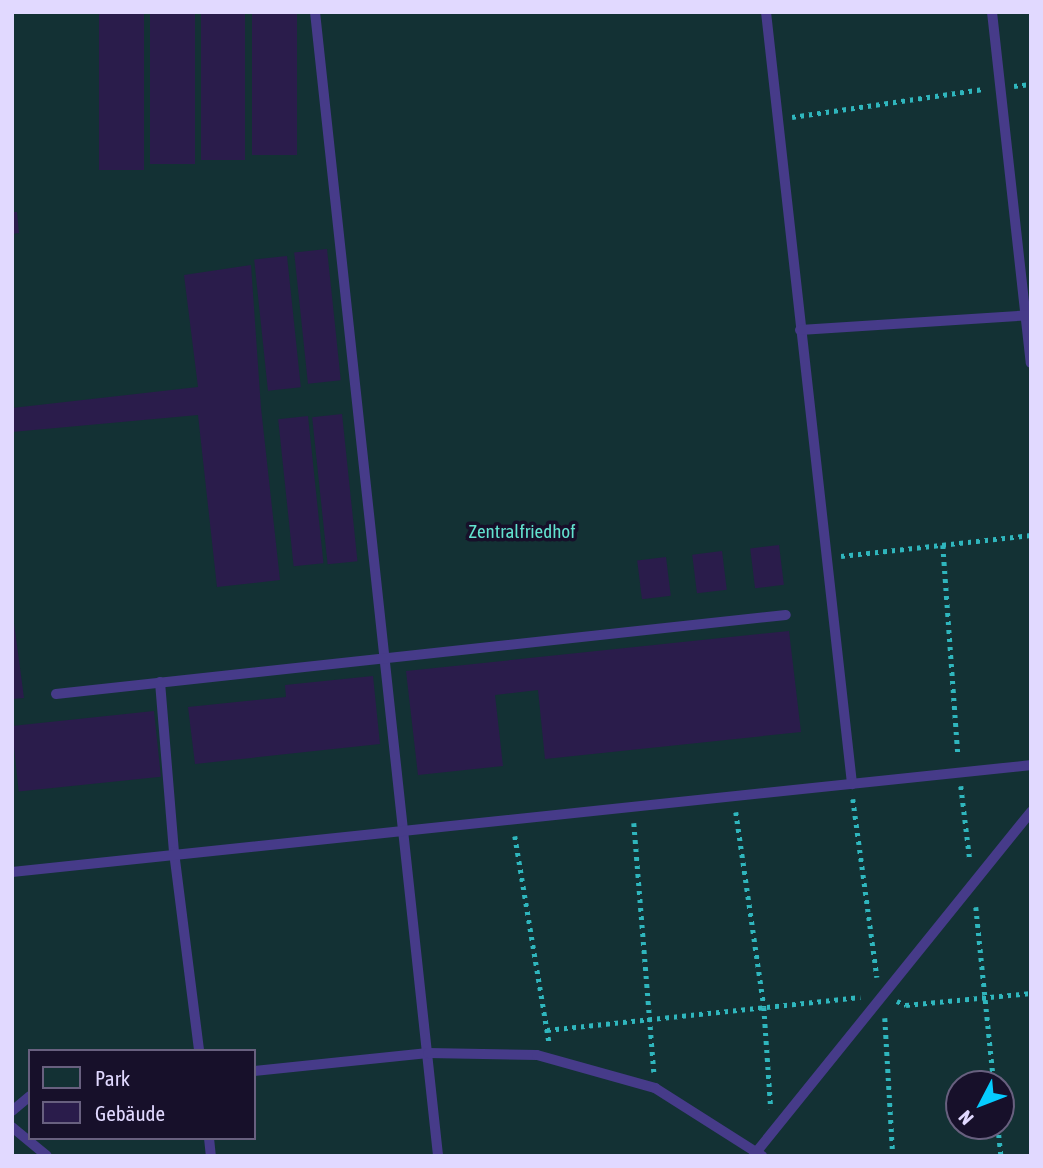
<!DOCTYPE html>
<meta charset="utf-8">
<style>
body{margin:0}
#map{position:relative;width:1043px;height:1168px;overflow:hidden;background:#17102a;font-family:"Asap Condensed",sans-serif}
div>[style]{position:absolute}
.green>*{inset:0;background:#133134}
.building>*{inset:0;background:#2a1c4b;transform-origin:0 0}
.path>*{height:4.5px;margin-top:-2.25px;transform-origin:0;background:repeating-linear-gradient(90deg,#2fb6bd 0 3.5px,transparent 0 8.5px)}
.lane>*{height:10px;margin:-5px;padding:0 5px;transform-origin:5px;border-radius:5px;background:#463b89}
span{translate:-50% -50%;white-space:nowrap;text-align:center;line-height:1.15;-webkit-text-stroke:7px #17102a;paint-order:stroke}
.park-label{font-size:19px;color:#62e2cf}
.frame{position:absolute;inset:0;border:14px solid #e1d9ff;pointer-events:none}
.legend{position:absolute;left:28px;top:1049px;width:228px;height:91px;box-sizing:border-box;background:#17102a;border:2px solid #68607f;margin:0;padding:9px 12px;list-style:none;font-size:21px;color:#e1d9ff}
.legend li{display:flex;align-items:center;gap:14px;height:35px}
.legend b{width:35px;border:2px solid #68607f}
.north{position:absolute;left:945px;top:1070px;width:70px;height:70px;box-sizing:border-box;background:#17102a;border:2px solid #68607f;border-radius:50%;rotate:228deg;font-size:19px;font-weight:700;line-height:28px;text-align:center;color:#e1d9ff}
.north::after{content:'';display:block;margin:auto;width:24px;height:32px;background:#05ccff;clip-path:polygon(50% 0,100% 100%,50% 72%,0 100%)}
</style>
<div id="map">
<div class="green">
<i style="clip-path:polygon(evenodd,12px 12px,1031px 12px,1031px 1156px,12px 1156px,12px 12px,30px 1051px,254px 1051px,254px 1138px,30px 1138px,30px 1051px,12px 12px,959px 1084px,1001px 1084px,1001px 1126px,959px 1126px,959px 1084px)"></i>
</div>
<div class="building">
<i style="left:99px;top:12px;width:45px;height:158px"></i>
<i style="left:150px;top:12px;width:45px;height:152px"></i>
<i style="left:201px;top:12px;width:44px;height:148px"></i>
<i style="left:252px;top:12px;width:45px;height:143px"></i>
<i style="clip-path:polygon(12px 212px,17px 212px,19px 233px,12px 234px)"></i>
<i style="left:327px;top:249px;width:132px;height:33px;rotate:84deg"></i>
<i style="left:287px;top:256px;width:132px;height:33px;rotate:84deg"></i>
<i style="clip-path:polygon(251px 265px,261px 408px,280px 580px,217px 587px,198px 415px,12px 432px,12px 408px,198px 387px,184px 275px)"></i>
<i style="left:342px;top:414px;width:148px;height:30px;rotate:84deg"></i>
<i style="left:308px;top:416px;width:148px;height:30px;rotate:84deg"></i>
<i style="left:779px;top:545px;width:40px;height:29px;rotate:83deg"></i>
<i style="left:722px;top:551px;width:39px;height:30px;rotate:83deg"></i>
<i style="left:666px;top:557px;width:39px;height:29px;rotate:83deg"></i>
<i style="clip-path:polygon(12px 608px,24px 698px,12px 699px)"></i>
<i style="clip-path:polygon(789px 631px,801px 732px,545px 759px,538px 690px,495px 695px,503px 766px,418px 775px,406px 671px)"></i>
<i style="clip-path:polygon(373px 676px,380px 744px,195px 764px,188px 707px,286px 697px,285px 685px)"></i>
<i style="left:154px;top:711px;width:66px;height:143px;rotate:84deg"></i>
</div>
<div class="path">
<i style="left:1014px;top:86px;width:17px;rotate:-7deg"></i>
<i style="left:792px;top:117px;width:195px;rotate:-8.3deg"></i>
<i style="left:943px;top:545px;width:212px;rotate:85.9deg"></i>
<i style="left:841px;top:556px;width:191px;rotate:-6.3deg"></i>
<i style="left:961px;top:786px;width:75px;rotate:83.1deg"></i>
<i style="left:853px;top:799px;width:180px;rotate:82.3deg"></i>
<i style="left:736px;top:812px;width:197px;rotate:81.8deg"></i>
<i style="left:764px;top:1007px;width:102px;rotate:86.1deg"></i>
<i style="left:634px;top:823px;width:250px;rotate:85.4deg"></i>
<i style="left:515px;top:836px;width:208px;rotate:80.6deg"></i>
<i style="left:976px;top:907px;width:178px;rotate:84.2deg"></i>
<i style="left:897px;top:1001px;width:10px;rotate:24deg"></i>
<i style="left:906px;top:1005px;width:126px;rotate:-5.5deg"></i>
<i style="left:885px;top:1018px;width:138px;rotate:86.7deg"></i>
<i style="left:547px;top:1030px;width:315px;rotate:-6deg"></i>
<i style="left:998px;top:1126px;width:30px;rotate:84deg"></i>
</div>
<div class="lane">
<i style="left:315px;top:12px;width:1151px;rotate:83.86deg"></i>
<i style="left:766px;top:12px;width:777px;rotate:83.64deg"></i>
<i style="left:992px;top:12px;width:353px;rotate:83.7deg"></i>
<i style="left:800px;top:330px;width:230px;rotate:-3.7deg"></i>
<i style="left:160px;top:682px;width:171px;rotate:85.3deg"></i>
<i style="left:174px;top:852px;width:201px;rotate:82.8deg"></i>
<i style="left:56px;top:694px;width:734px;rotate:-6.18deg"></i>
<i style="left:12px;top:872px;width:1025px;rotate:-5.99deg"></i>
<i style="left:254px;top:1071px;width:175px;rotate:-5.9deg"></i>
<i style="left:428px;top:1053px;width:109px;rotate:1.1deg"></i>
<i style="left:537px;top:1055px;width:123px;rotate:15.6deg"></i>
<i style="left:655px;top:1088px;width:127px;rotate:32.4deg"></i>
<i style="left:12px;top:1111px;width:23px;rotate:-40deg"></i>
<i style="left:12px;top:1127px;width:45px;rotate:39.6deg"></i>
<i style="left:209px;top:1138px;width:18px;rotate:84deg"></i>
<i style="left:754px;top:1155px;width:441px;rotate:-51.1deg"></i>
</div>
<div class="park-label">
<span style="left:522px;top:532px">Zentralfriedhof</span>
</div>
<div class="frame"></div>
<ul class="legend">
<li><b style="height:19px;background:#133134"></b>Park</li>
<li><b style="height:19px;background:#2a1c4b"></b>Gebäude</li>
</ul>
<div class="north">N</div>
</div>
